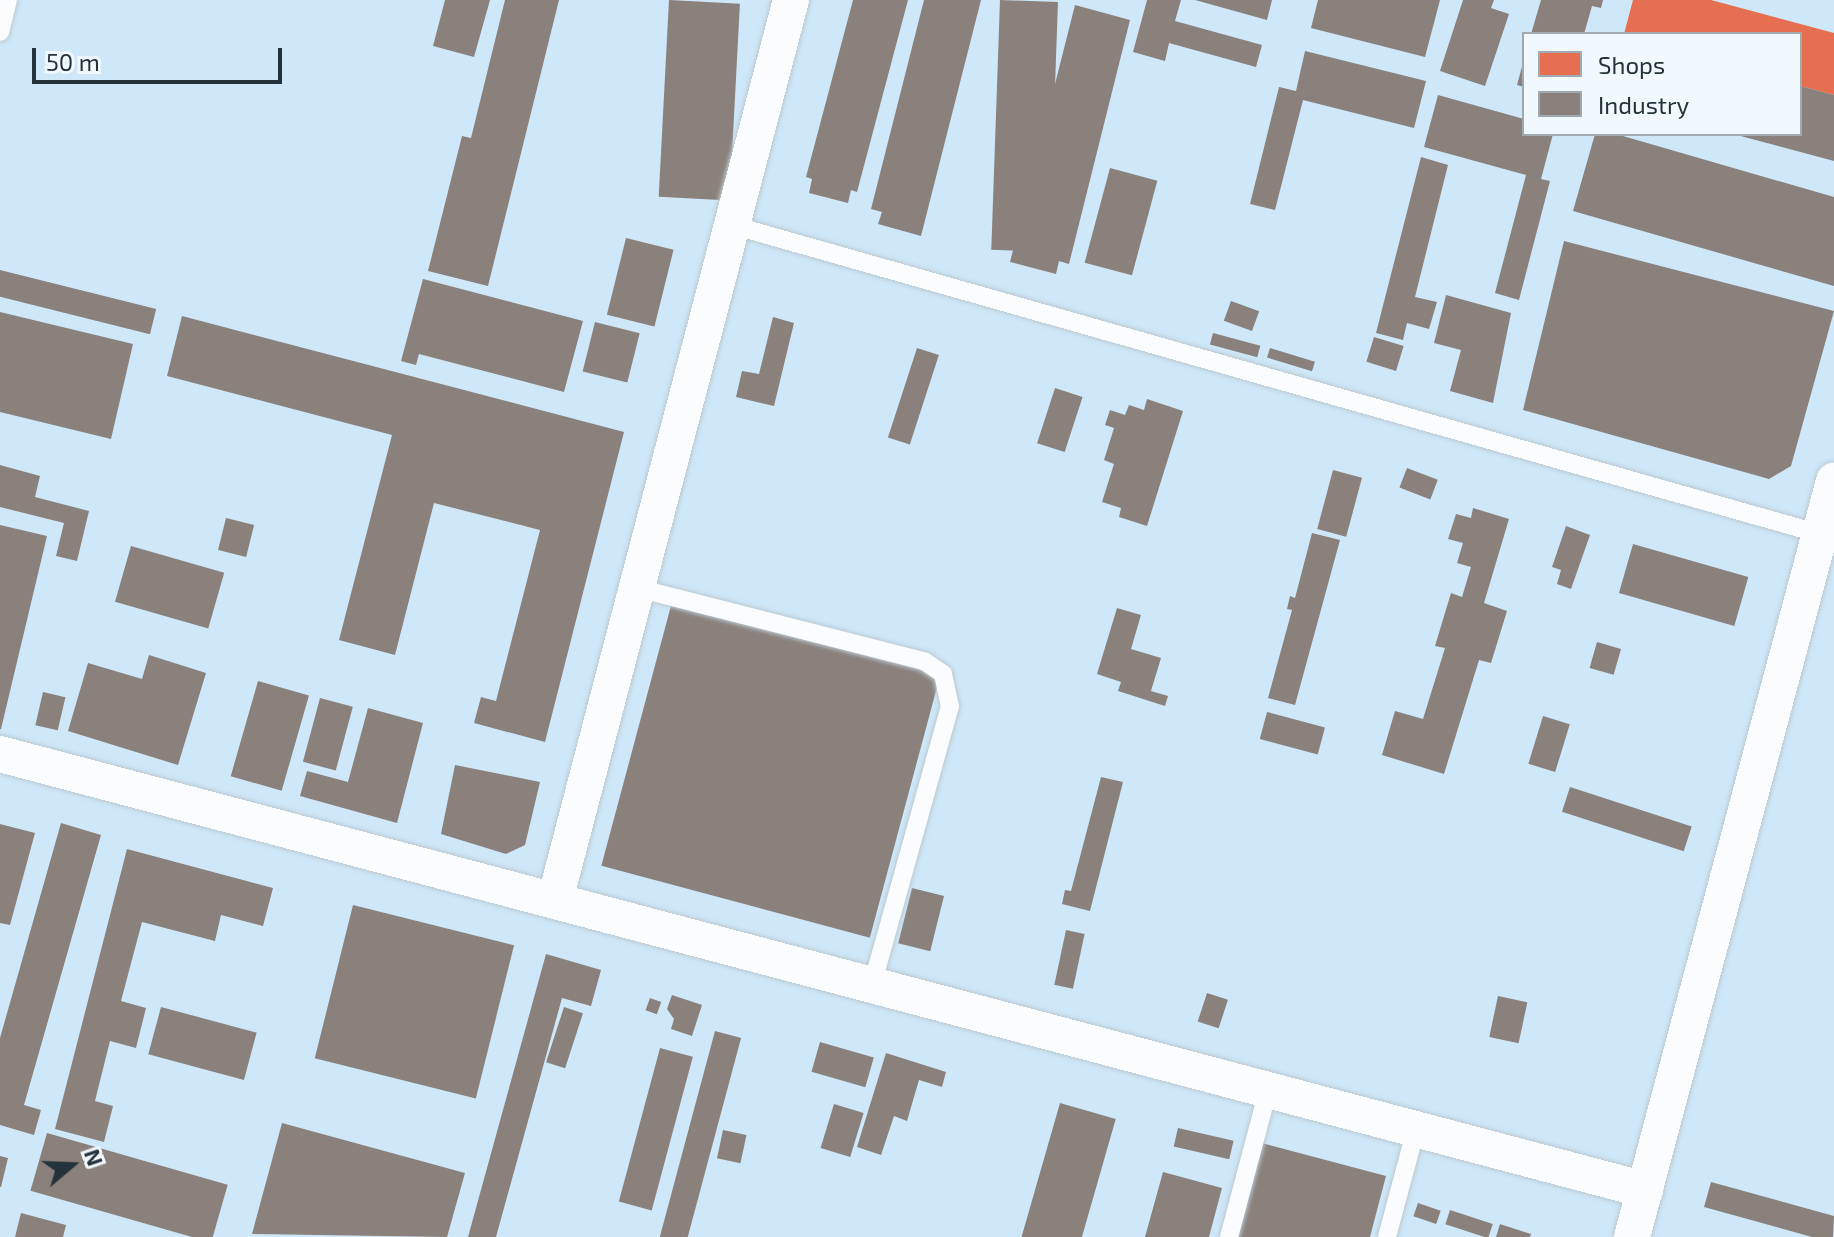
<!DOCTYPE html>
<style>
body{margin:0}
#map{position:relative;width:1834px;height:1237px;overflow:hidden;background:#dfecf5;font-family:"Exo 2",sans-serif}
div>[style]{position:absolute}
.built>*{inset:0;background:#cee8f9}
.shops>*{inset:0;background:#e76f51}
.industry>*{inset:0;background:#8a817c;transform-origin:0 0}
.roads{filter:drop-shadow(0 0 2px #bcc9d2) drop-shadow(0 0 2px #bcc9d2)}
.lane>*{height:18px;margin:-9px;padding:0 9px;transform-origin:9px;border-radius:9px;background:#fafcfe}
.street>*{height:36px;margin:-18px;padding:0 18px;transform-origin:18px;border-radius:18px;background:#fafcfe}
span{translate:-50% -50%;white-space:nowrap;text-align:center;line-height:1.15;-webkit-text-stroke:8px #f1f9fe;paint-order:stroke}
.legend{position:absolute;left:1522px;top:32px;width:280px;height:104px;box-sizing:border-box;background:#f1f9fe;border:2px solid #9fa9b0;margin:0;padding:10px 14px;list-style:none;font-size:24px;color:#23323b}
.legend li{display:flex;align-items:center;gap:16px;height:40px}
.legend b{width:40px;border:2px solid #9fa9b0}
.north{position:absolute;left:32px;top:1125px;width:80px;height:80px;-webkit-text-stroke:6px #f1f9fe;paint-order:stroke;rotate:71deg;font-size:22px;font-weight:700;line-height:32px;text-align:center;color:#23323b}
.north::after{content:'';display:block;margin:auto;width:28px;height:36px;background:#23323b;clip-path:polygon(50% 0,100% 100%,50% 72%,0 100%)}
.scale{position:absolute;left:32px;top:48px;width:250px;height:36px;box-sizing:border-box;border:4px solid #23323b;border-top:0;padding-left:10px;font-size:24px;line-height:28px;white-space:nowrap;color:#23323b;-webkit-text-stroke:6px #f1f9fe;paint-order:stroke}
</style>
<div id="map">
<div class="built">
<i style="clip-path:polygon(evenodd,0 0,1834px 0,1834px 1237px,0 1237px,0 0,1524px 34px,1800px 34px,1800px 134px,1524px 134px,1524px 34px)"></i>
</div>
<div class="shops">
<i style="clip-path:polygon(1633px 0,1711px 0,1834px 33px,1834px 95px,1800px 86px,1800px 34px,1624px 34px)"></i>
</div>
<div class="industry">
<i style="clip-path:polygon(445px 0,490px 0,474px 57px,433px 46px)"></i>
<i style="clip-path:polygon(505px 0,559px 0,488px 286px,428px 271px,462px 136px,471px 138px)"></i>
<i style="left:669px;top:0;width:71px;height:197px;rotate:3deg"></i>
<i style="clip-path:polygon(853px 0,908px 0,857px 192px,851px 190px,848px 203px,809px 193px,812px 179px,806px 177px)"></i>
<i style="clip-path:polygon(924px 0,981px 0,921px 236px,878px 224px,882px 212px,871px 209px)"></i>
<i style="left:1000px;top:0;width:58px;height:250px;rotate:2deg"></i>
<i style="clip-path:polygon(1147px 0,1181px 0,1175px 21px,1262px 45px,1256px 67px,1169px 43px,1165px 61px,1133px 52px)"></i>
<i style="clip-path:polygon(1195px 0,1272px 0,1267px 20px)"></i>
<i style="clip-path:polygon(1318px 0,1440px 0,1425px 57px,1311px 28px)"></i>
<i style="clip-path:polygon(1463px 0,1494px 0,1491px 8px,1509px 14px,1485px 86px,1440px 71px)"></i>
<i style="clip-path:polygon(1541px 0,1603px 0,1601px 8px,1592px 6px,1584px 34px,1531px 34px)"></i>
<i style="clip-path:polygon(1075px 5px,1130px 20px,1069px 264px,1059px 261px,1056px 274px,1010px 262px)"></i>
<i style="clip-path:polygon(1305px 51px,1426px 81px,1414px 128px,1303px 100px,1275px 210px,1250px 204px,1279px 87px,1296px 91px)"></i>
<i style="clip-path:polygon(1523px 63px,1524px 63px,1524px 87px,1517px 85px)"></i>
<i style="clip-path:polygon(1800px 86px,1834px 95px,1834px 161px,1737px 135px,1800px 134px)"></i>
<i style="clip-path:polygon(1438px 95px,1524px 119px,1524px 134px,1553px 134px,1541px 179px,1550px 181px,1519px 300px,1495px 293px,1526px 175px,1424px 147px)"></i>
<i style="clip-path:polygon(1595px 134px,1616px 134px,1834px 197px,1834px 286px,1573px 211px)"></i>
<i style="clip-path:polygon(1421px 157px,1448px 165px,1415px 297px,1437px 302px,1429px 329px,1407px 323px,1403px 340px,1376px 333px)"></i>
<i style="left:1110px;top:168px;width:49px;height:98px;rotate:15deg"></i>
<i style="left:626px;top:238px;width:49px;height:79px;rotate:14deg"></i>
<i style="clip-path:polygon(1564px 241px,1834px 311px,1791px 466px,1769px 479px,1523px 410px)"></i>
<i style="left:0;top:270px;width:161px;height:26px;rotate:14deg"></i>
<i style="clip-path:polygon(423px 279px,583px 321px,564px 392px,419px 354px,416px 365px,401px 361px)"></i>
<i style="clip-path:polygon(1446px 295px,1511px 313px,1493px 403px,1450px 391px,1461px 350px,1434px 343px)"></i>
<i style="left:1231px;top:301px;width:30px;height:21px;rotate:20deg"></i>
<i style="clip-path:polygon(0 312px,133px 344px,111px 439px,0 412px)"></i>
<i style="clip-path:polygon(182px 316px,624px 432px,545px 742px,474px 723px,481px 697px,496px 701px,540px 530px,434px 503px,395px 655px,339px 640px,392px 435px,167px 376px)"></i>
<i style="clip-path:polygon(773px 317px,794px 323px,774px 406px,736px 397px,742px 371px,759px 374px)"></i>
<i style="left:595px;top:322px;width:46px;height:51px;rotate:14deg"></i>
<i style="left:1213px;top:333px;width:49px;height:12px;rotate:15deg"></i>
<i style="left:1374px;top:337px;width:31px;height:26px;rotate:17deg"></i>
<i style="left:917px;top:348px;width:23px;height:94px;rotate:18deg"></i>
<i style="left:1270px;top:348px;width:47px;height:10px;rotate:17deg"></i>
<i style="left:1055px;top:388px;width:29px;height:58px;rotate:18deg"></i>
<i style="clip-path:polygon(1147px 399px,1183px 411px,1147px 526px,1119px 517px,1121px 508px,1102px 502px,1114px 464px,1104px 460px,1114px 428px,1105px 425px,1110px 410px,1125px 415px,1129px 405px,1144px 410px)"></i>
<i style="clip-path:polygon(0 465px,40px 476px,35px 497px,89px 511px,77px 561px,56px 556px,64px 523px,0 507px)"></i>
<i style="left:1407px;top:468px;width:33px;height:21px;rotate:21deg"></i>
<i style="left:1333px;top:470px;width:30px;height:61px;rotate:15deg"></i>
<i style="clip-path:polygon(1473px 508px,1509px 519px,1484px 603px,1507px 611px,1491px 663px,1479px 660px,1444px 774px,1382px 755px,1395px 711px,1423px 719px,1445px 648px,1435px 646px,1451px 593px,1462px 597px,1471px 567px,1457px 563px,1463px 543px,1448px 539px,1456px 514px,1471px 518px)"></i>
<i style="left:226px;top:518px;width:29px;height:33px;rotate:14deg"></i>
<i style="clip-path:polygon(0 525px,47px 536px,1px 729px,0 729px)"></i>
<i style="clip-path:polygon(1566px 526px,1590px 535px,1571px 589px,1557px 584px,1561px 570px,1552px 567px)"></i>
<i style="clip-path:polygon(1312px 533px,1340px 540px,1295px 705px,1268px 698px,1292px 610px,1287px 609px,1290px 596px,1295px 598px)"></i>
<i style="left:1633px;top:544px;width:120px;height:51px;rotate:16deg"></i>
<i style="left:131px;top:546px;width:97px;height:58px;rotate:16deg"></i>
<i style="left:672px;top:602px;width:278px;height:273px;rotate:15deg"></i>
<i style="clip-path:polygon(1117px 608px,1141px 615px,1131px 649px,1161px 658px,1151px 691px,1168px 696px,1165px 706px,1118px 691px,1121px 682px,1097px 674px)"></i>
<i style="left:1597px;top:642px;width:25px;height:27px;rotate:16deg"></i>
<i style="clip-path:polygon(149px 655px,206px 673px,178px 765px,68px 731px,88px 663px,142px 679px)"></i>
<i style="left:258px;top:681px;width:53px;height:99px;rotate:16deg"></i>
<i style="left:43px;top:692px;width:23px;height:34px;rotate:13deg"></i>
<i style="left:320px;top:698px;width:34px;height:66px;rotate:15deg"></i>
<i style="clip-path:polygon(368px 708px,423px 723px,397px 823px,300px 796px,307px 771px,348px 782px)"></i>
<i style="left:1267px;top:712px;width:60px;height:28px;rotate:15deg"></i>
<i style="left:1543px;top:716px;width:28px;height:50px;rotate:17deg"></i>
<i style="clip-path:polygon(455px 765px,540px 782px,525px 845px,506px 854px,441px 834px)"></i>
<i style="clip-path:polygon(1101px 777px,1123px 782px,1090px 911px,1062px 904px,1065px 890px,1071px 891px)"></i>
<i style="left:1570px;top:787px;width:128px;height:26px;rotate:18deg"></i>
<i style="clip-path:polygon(61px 823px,101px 835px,24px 1105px,41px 1110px,34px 1135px,0 1125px,0 1038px)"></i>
<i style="clip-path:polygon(0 824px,35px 833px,10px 925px,0 923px)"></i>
<i style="clip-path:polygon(127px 849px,273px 888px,263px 926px,221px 915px,215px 941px,142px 922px,121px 1001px,146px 1008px,136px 1048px,110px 1041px,95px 1101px,113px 1106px,104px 1142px,55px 1129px)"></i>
<i style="left:912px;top:888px;width:33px;height:57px;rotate:14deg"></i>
<i style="left:353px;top:905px;width:166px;height:158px;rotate:14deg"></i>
<i style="left:1066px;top:930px;width:19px;height:56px;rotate:12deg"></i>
<i style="clip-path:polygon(546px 954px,601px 970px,591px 1006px,562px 998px,496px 1237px,468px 1237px)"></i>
<i style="left:1207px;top:993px;width:22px;height:30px;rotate:18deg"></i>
<i style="clip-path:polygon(672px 995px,702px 1005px,692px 1036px,671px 1029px,674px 1019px,667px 1009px)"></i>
<i style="left:1498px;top:996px;width:30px;height:42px;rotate:12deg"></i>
<i style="left:650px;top:998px;width:12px;height:13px;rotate:20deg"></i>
<i style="left:161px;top:1007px;width:99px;height:49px;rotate:15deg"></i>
<i style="left:564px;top:1007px;width:20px;height:58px;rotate:18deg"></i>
<i style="left:715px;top:1031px;width:27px;height:213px;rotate:15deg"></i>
<i style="left:820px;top:1042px;width:56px;height:31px;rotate:16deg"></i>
<i style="left:660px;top:1048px;width:34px;height:159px;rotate:15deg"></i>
<i style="clip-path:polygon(886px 1053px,946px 1072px,942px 1087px,919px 1080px,907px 1121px,894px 1116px,881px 1155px,857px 1147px)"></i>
<i style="left:1060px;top:1103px;width:58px;height:139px;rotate:16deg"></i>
<i style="left:834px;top:1104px;width:31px;height:46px;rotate:17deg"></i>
<i style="clip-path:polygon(282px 1123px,465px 1173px,447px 1237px,252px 1234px)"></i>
<i style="left:1178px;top:1128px;width:57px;height:19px;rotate:13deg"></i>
<i style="left:723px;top:1130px;width:24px;height:29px;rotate:12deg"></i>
<i style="left:47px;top:1133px;width:188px;height:60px;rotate:16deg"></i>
<i style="clip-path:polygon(1262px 1143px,1386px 1176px,1370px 1237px,1237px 1237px)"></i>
<i style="clip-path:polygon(0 1156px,8px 1158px,1px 1187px,0 1187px)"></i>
<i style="clip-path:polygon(1163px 1172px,1222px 1188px,1209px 1237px,1145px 1237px)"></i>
<i style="clip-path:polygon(1711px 1182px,1834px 1216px,1833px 1237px,1812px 1237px,1704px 1207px)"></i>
<i style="left:1418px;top:1203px;width:24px;height:14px;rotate:19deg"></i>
<i style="left:1450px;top:1210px;width:45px;height:15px;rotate:18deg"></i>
<i style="clip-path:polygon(21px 1213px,66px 1225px,63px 1237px,15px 1237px)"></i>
<i style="clip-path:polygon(1500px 1224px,1531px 1234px,1530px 1237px,1496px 1237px)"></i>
</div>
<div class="roads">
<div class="lane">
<i style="left:0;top:32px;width:33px;rotate:-76deg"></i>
<i style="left:732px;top:225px;width:1131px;rotate:15.85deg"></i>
<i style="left:637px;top:588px;width:296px;rotate:14.3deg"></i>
<i style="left:924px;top:661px;width:23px;rotate:34deg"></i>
<i style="left:943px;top:674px;width:33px;rotate:78deg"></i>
<i style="left:950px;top:706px;width:290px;rotate:105.6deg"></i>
<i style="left:1229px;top:1237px;width:152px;rotate:-75.1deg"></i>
<i style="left:1387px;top:1237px;width:112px;rotate:-75deg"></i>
</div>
<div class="street">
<i style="left:0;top:754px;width:1702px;rotate:14.84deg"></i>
<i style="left:555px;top:900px;width:930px;rotate:-75.31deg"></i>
<i style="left:1632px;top:1237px;width:783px;rotate:-75.04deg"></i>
</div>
</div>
<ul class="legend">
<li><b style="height:22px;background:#e76f51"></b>Shops</li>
<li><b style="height:22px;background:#8a817c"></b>Industry</li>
</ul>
<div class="north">N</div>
<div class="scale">50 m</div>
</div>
